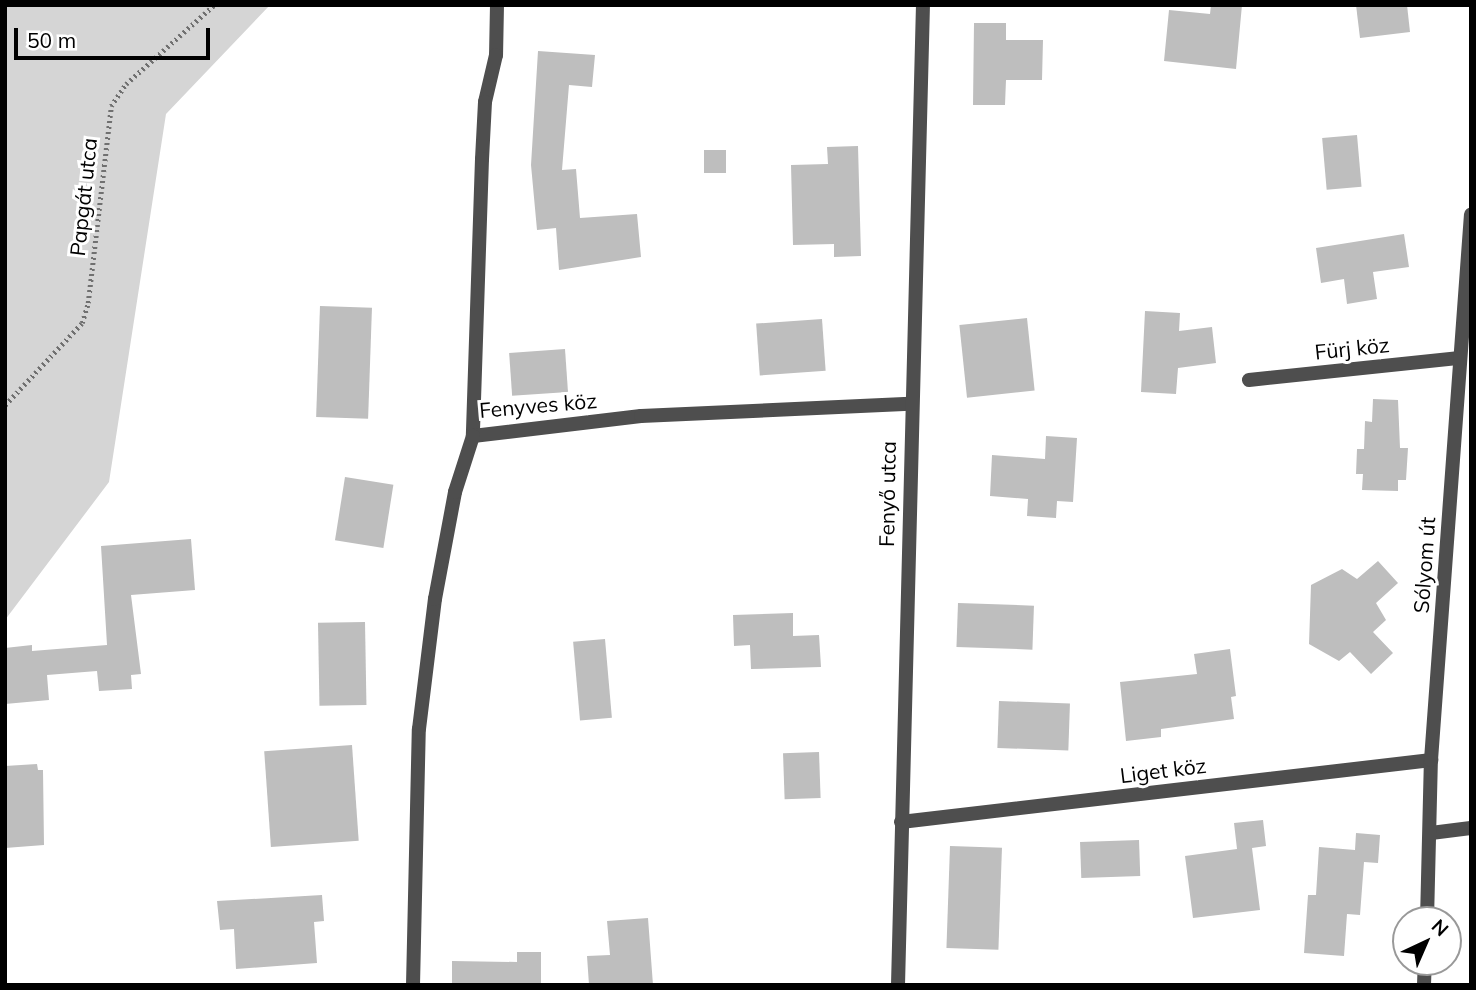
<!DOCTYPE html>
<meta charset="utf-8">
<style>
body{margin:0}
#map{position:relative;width:1476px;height:990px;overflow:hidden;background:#fff;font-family:Mulish,sans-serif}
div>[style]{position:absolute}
.green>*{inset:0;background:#d5d5d5}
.building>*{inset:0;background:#bebebe;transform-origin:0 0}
.path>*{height:4.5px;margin-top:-2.25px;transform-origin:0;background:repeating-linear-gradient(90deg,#707070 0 2px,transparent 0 5.5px)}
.street>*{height:14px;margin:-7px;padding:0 7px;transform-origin:7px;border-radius:7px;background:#4e4e4e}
span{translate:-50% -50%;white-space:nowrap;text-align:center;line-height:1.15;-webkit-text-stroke:6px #fff;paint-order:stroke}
.street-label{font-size:21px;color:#000}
.frame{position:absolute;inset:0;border:7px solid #000;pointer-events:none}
.north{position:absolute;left:1392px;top:906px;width:70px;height:70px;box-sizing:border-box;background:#fff;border:2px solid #999;border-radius:50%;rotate:44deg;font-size:19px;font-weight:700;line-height:28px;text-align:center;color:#000}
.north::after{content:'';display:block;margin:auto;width:24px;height:32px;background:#000;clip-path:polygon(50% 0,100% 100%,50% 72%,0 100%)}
.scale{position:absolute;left:14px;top:28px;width:196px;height:32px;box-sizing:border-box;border:4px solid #000;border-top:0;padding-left:9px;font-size:21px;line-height:24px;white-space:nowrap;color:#000;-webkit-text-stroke:5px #fff;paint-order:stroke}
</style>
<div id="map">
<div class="green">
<i style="clip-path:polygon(5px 5px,270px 5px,166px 114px,109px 482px,5px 620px)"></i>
</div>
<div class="building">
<i style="clip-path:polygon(1211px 5px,1242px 5px,1236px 69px,1164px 61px,1169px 10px,1210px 14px)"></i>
<i style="clip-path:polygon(1356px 5px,1407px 5px,1410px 32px,1360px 38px)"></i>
<i style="clip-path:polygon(974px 23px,1006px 23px,1006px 40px,1043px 40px,1042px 80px,1006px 80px,1005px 105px,973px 105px)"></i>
<i style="clip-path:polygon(538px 51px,595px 55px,592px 87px,569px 85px,562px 170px,576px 169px,580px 218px,637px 214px,641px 257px,559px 270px,556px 228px,537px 230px,531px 165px)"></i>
<i style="left:1357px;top:135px;width:52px;height:35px;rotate:85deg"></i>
<i style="clip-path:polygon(858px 146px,861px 256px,834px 257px,834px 244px,793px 245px,791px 165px,828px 164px,827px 147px)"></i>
<i style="left:704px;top:150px;width:22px;height:23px"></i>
<i style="clip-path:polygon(1404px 234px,1409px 267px,1373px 272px,1377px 299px,1347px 304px,1344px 279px,1321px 283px,1316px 248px)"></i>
<i style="left:320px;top:306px;width:52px;height:111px;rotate:2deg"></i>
<i style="clip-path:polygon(1145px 311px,1180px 313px,1179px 331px,1212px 327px,1216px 363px,1178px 368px,1176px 394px,1141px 392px)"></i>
<i style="left:1027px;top:318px;width:73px;height:68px;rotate:84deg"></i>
<i style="left:822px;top:319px;width:52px;height:66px;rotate:86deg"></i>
<i style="left:565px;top:349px;width:43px;height:56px;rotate:86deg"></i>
<i style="clip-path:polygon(1373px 399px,1398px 400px,1400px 448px,1408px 448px,1406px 480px,1398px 480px,1398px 491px,1362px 490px,1363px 474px,1356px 474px,1357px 449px,1364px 449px,1365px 421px,1372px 422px)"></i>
<i style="clip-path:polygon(1046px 436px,1077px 438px,1073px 502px,1057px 501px,1056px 518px,1027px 516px,1028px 499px,990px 496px,992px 455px,1045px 459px)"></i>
<i style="left:345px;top:477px;width:49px;height:64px;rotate:9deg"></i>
<i style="clip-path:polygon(191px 539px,195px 590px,131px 595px,141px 674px,131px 675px,132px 689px,99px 691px,97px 671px,47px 675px,49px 700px,5px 704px,5px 648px,32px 645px,32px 651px,107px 645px,101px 546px)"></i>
<i style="clip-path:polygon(1378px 561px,1398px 583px,1376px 603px,1386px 620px,1373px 632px,1393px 653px,1371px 674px,1350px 652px,1339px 661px,1309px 644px,1311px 585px,1342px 569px,1357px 579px)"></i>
<i style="left:958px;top:603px;width:76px;height:44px;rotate:2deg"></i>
<i style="clip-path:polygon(793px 613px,793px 636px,819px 635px,821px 667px,751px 669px,750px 645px,734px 646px,733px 615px)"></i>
<i style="left:365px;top:622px;width:83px;height:47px;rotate:89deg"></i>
<i style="left:605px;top:639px;width:79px;height:32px;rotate:85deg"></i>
<i style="clip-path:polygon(1230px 649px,1236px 696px,1231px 697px,1234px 719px,1161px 729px,1161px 737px,1126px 741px,1120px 682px,1197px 674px,1194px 654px)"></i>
<i style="left:999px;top:701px;width:71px;height:47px;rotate:2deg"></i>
<i style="left:352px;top:745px;width:96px;height:88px;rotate:86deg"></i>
<i style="left:819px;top:752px;width:46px;height:36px;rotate:88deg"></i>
<i style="clip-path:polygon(37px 764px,38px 770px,43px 770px,44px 845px,5px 848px,5px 766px)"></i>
<i style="clip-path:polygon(1263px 820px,1266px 846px,1252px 848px,1260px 910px,1193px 918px,1185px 856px,1237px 849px,1234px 823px)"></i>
<i style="clip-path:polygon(1356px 833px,1380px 835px,1378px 863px,1364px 862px,1360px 915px,1347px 914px,1344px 956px,1304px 953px,1308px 895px,1316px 895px,1319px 847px,1355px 850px)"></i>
<i style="left:1139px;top:840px;width:36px;height:59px;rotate:88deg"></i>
<i style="left:950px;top:846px;width:52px;height:102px;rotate:2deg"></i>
<i style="clip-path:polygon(322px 895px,324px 921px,314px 922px,317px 963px,236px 969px,234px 929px,220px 930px,217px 901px)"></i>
<i style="clip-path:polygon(648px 918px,653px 985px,589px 985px,587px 956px,610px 955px,607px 921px)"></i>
<i style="clip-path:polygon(517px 952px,541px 952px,541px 985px,452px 985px,452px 961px,517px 962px)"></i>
</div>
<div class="path">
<i style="left:5px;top:405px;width:112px;rotate:-46.8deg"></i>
<i style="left:82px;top:323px;width:21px;rotate:-73deg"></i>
<i style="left:88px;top:303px;width:198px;rotate:-83.3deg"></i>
<i style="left:111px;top:106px;width:27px;rotate:-56deg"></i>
<i style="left:126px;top:84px;width:118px;rotate:-41.9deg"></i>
</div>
<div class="street">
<i style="left:497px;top:5px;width:50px;rotate:91.1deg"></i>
<i style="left:496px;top:55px;width:48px;rotate:103.2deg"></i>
<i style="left:485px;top:102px;width:57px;rotate:93deg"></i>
<i style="left:482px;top:159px;width:277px;rotate:91.9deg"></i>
<i style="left:473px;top:436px;width:169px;rotate:-6.8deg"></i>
<i style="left:641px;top:416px;width:269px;rotate:-2.6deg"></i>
<i style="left:1249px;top:380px;width:212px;rotate:-6deg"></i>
<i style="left:901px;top:822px;width:534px;rotate:-6.67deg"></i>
<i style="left:1431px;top:833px;width:40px;rotate:-7.1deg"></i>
<i style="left:1427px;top:920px;width:160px;rotate:-88.6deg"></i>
<i style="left:1431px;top:760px;width:547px;rotate:-85.81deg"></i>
<i style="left:413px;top:985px;width:256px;rotate:-88.7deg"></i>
<i style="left:419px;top:729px;width:131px;rotate:-83deg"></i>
<i style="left:435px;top:599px;width:109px;rotate:-79.4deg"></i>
<i style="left:455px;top:492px;width:59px;rotate:-72.2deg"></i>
<i style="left:898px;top:985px;width:980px;rotate:-88.54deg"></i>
<i style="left:1424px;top:985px;width:23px;rotate:-88deg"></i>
</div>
<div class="street-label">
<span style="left:83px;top:197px;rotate:-84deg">Papgát utca</span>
<span style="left:1352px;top:348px;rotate:-6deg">Fürj köz</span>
<span style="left:538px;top:405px;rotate:-5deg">Fenyves köz</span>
<span style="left:887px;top:494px;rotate:-89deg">Fenyő utca</span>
<span style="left:1424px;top:565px;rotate:-86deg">Sólyom út</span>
<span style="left:1163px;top:770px;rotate:-7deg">Liget köz</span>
</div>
<div class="frame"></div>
<div class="north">N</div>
<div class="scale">50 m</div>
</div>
